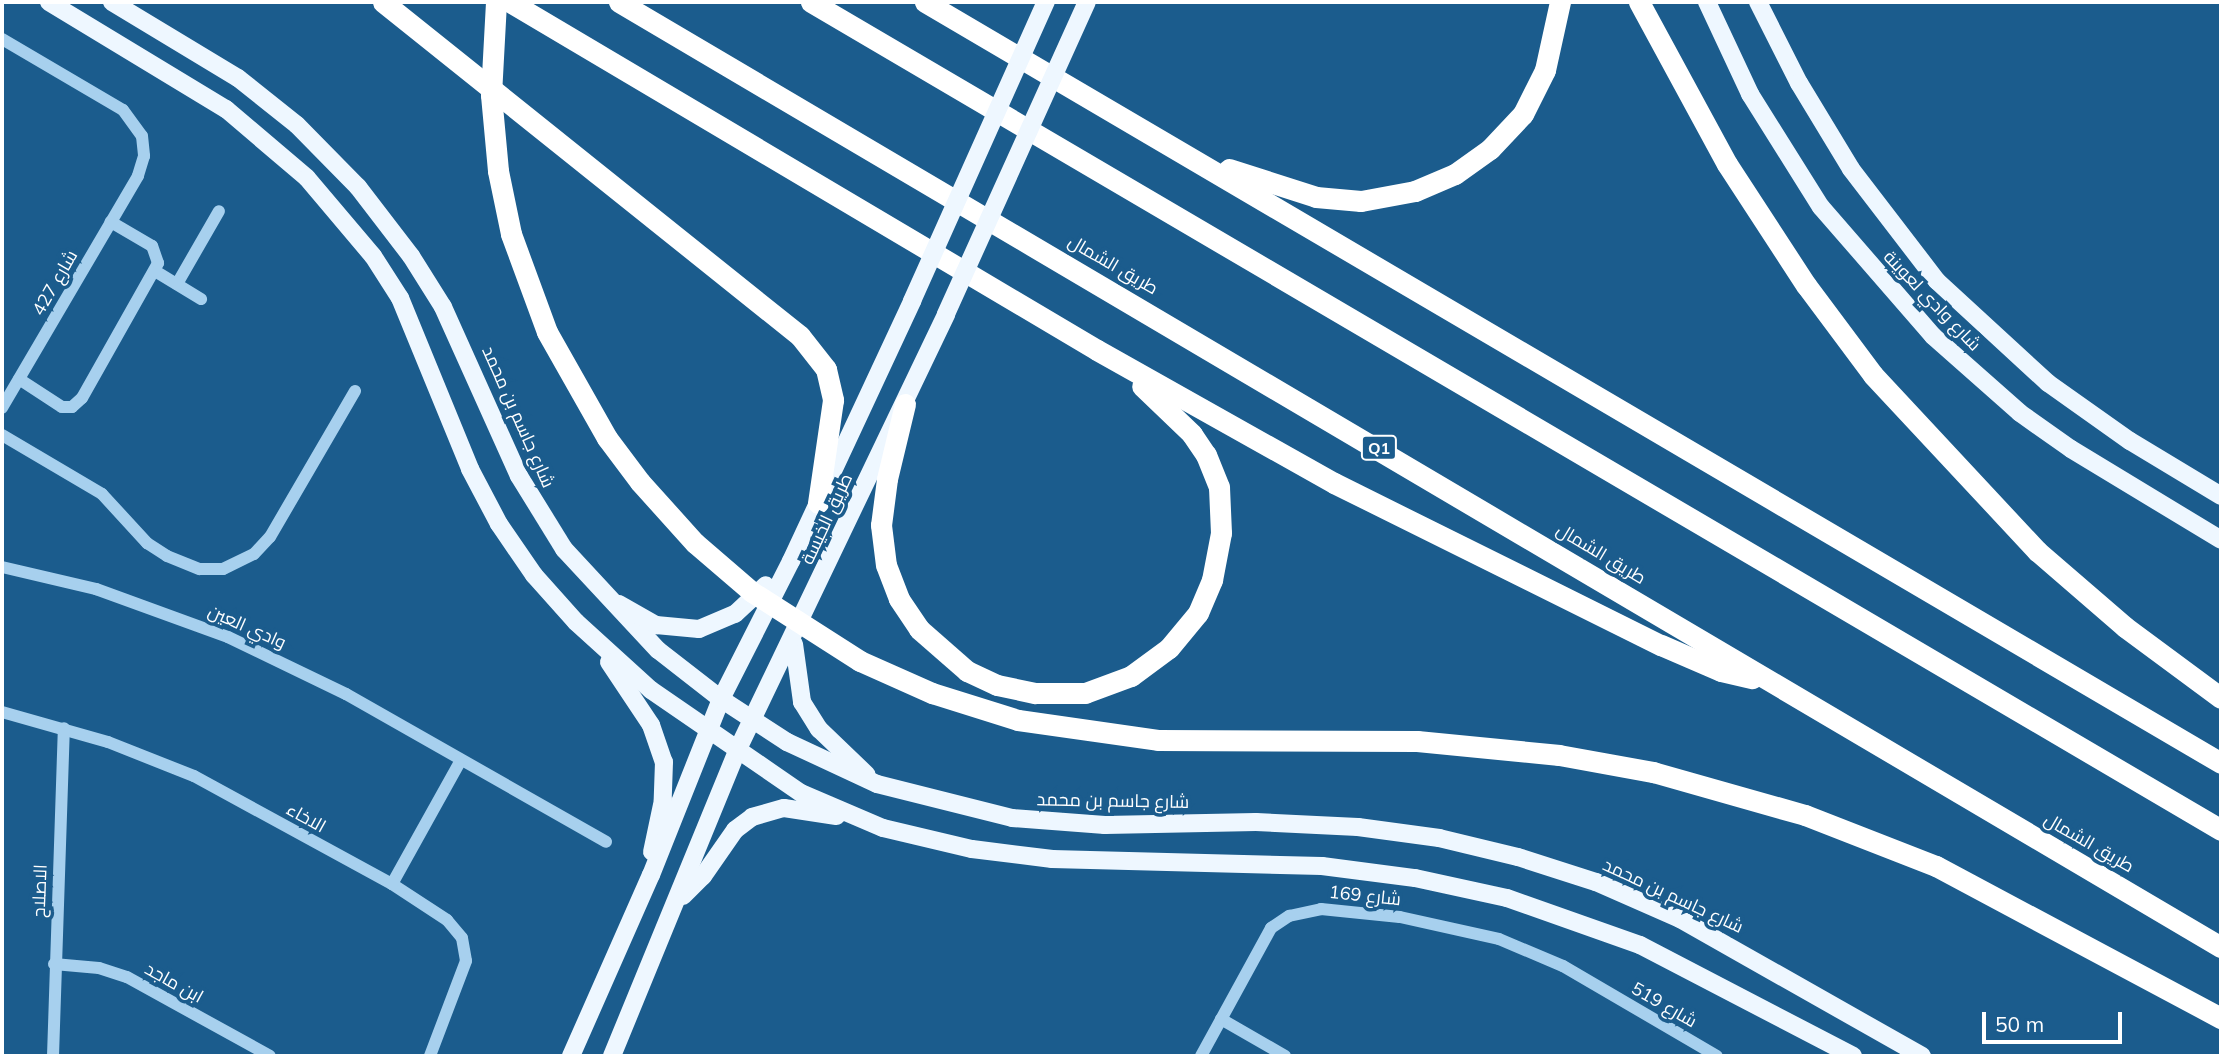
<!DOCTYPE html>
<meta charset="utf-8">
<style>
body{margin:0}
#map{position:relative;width:2223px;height:1058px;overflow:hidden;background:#1b5c8d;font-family:Mulish,Cairo,sans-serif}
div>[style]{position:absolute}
.minor>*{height:12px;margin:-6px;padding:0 6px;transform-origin:6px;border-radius:6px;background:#a7d0ee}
.major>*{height:18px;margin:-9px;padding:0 9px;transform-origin:9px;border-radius:9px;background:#eef7ff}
.highway>*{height:21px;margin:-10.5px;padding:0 10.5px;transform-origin:10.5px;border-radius:10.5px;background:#fff}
.major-bridge>*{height:18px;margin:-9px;padding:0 9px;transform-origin:9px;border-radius:9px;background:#eef7ff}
.highway-bridge>*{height:21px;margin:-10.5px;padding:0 10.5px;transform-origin:10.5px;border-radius:10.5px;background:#fff}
span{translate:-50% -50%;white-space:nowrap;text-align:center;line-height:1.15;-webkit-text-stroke:7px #1b5c8d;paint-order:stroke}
.shield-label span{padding:2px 5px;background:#1b5c8d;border:2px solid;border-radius:5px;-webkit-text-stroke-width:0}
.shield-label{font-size:16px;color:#fff;font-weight:700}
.street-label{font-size:18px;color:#fff}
.frame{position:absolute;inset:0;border:4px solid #fff;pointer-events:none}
.scale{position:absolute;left:1982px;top:1012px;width:140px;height:32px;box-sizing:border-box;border:4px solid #fff;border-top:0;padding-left:9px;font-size:21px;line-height:24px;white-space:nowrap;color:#fff;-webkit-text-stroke:5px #1b5c8d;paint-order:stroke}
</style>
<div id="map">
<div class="minor">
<i style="left:2px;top:39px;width:140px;rotate:30.4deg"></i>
<i style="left:123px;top:110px;width:32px;rotate:54deg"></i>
<i style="left:142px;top:136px;width:20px;rotate:84deg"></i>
<i style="left:144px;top:156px;width:21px;rotate:107deg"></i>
<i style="left:138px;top:176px;width:269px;rotate:120.4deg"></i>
<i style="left:155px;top:271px;width:54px;rotate:31.3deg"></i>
<i style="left:177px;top:284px;width:84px;rotate:-60.1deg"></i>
<i style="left:19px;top:379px;width:51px;rotate:33.1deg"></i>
<i style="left:62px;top:407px;width:10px"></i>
<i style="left:72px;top:407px;width:13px;rotate:-42deg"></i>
<i style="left:82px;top:398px;width:155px;rotate:-60.6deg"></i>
<i style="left:158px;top:263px;width:18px;rotate:-109deg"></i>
<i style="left:152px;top:246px;width:48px;rotate:-149.7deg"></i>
<i style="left:2px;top:435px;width:116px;rotate:30.5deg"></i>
<i style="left:102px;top:494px;width:67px;rotate:47.4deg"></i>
<i style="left:147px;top:543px;width:24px;rotate:33deg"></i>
<i style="left:167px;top:556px;width:35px;rotate:22deg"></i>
<i style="left:200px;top:569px;width:23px"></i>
<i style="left:223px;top:569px;width:34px;rotate:-26deg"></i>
<i style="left:254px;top:554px;width:23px;rotate:-47deg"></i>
<i style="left:270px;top:537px;width:169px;rotate:-59.8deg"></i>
<i style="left:2px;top:567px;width:97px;rotate:13.2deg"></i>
<i style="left:96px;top:589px;width:140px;rotate:20deg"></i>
<i style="left:228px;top:637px;width:131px;rotate:25.8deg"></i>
<i style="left:346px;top:694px;width:299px;rotate:29.6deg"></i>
<i style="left:2px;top:712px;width:110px;rotate:15.8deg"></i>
<i style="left:108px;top:742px;width:92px;rotate:21.6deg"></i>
<i style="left:194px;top:776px;width:226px;rotate:28.6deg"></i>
<i style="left:392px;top:884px;width:66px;rotate:33.2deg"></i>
<i style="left:447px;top:920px;width:23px;rotate:50deg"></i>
<i style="left:462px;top:938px;width:23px;rotate:80deg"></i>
<i style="left:466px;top:961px;width:102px;rotate:110.8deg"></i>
<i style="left:392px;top:884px;width:142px;rotate:-60.9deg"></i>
<i style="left:54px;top:964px;width:45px;rotate:5.1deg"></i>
<i style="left:99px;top:968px;width:29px;rotate:18deg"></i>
<i style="left:127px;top:977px;width:163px;rotate:28.9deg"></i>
<i style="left:1221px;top:1019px;width:74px;rotate:30deg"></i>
<i style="left:53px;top:1056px;width:328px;rotate:-88.1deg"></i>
<i style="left:1201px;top:1056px;width:146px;rotate:-61.3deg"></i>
<i style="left:1271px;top:928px;width:22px;rotate:-34deg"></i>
<i style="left:1289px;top:916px;width:33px;rotate:-12deg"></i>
<i style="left:1321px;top:909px;width:79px;rotate:5.8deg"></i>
<i style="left:1400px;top:917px;width:101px;rotate:12.5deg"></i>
<i style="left:1499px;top:939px;width:69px;rotate:22.9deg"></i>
<i style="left:1563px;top:966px;width:178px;rotate:30.3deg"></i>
</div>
<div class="major">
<i style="left:49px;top:2px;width:207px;rotate:31.2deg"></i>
<i style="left:226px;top:109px;width:106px;rotate:40.4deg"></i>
<i style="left:307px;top:178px;width:102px;rotate:49.8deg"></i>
<i style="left:373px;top:256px;width:50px;rotate:57.3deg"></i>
<i style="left:400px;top:298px;width:185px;rotate:67.7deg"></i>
<i style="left:470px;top:469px;width:62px;rotate:62.2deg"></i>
<i style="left:499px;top:524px;width:62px;rotate:55.5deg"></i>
<i style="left:534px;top:575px;width:63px;rotate:48.2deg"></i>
<i style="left:576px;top:622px;width:101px;rotate:42.2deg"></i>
<i style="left:651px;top:690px;width:182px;rotate:34.5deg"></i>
<i style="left:801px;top:793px;width:89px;rotate:23.1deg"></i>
<i style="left:883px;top:828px;width:91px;rotate:13.3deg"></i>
<i style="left:972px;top:849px;width:81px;rotate:7.1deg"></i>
<i style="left:1052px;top:859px;width:270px;rotate:1.5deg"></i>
<i style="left:1322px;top:866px;width:94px;rotate:7.4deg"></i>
<i style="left:1415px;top:878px;width:94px;rotate:12.3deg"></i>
<i style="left:1507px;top:898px;width:141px;rotate:19.5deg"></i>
<i style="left:1640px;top:945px;width:240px;rotate:27.5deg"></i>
<i style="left:112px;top:2px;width:147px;rotate:31.1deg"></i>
<i style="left:238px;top:78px;width:75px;rotate:38.5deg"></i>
<i style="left:297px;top:125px;width:87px;rotate:45.5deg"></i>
<i style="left:358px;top:187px;width:87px;rotate:52.5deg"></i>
<i style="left:411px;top:256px;width:60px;rotate:57.9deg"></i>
<i style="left:443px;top:307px;width:185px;rotate:65.8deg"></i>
<i style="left:519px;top:476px;width:86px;rotate:58.3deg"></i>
<i style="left:564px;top:549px;width:138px;rotate:47.1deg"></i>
<i style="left:658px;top:650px;width:80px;rotate:37.9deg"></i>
<i style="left:721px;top:699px;width:79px;rotate:33.1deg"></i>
<i style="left:787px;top:742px;width:99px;rotate:25deg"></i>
<i style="left:877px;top:784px;width:139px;rotate:14.1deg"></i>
<i style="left:1012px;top:818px;width:93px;rotate:4.3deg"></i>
<i style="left:1105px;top:825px;width:151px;rotate:-1.1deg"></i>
<i style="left:1256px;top:822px;width:102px;rotate:2.8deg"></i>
<i style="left:1358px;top:827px;width:82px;rotate:7.7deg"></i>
<i style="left:1439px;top:838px;width:81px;rotate:13.5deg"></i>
<i style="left:1518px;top:857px;width:82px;rotate:17.8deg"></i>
<i style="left:1596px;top:882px;width:92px;rotate:23.8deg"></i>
<i style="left:1680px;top:919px;width:278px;rotate:29.5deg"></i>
<i style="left:1707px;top:2px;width:102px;rotate:64.9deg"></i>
<i style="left:1750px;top:94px;width:133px;rotate:57.9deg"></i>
<i style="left:1821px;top:207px;width:171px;rotate:49deg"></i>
<i style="left:1933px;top:336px;width:116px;rotate:41.5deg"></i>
<i style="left:2020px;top:413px;width:62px;rotate:35.2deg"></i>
<i style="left:2071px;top:449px;width:175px;rotate:31.2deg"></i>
<i style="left:1758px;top:2px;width:91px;rotate:63.2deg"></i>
<i style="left:1799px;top:83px;width:100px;rotate:58.8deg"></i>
<i style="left:1851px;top:169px;width:141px;rotate:52.5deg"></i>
<i style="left:1937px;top:281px;width:151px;rotate:42.6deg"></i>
<i style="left:2048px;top:383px;width:100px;rotate:35.3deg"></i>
<i style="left:2130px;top:441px;width:106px;rotate:31.1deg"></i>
<i style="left:619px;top:604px;width:43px;rotate:29.6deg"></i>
<i style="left:656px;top:625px;width:43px;rotate:5.3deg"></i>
<i style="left:699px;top:629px;width:39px;rotate:-23deg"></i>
<i style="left:735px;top:614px;width:42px;rotate:-43.1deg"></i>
<i style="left:794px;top:644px;width:59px;rotate:82.1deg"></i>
<i style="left:802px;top:702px;width:32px;rotate:58deg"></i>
<i style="left:819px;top:729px;width:66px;rotate:43.8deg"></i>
<i style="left:609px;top:662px;width:76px;rotate:56.3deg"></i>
<i style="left:651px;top:725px;width:39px;rotate:71deg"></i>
<i style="left:664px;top:762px;width:38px;rotate:92deg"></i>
<i style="left:663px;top:800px;width:53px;rotate:101.9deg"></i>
<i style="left:683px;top:896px;width:28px;rotate:-45deg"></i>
<i style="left:703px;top:876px;width:56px;rotate:-55.2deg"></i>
<i style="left:735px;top:830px;width:21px;rotate:-37deg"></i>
<i style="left:752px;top:817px;width:33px;rotate:-16deg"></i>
<i style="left:784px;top:808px;width:53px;rotate:8.7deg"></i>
<i style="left:571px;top:1056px;width:198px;rotate:-66.2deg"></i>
<i style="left:651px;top:875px;width:189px;rotate:-68.3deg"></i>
<i style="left:721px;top:699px;width:155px;rotate:-63.1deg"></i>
<i style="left:791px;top:561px;width:287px;rotate:-65deg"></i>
<i style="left:612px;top:1056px;width:330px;rotate:-67.7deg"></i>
<i style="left:737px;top:751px;width:484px;rotate:-64.4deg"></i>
</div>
<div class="highway">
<i style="left:383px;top:2px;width:534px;rotate:38.69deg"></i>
<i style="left:800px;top:336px;width:42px;rotate:51.8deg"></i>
<i style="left:826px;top:369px;width:32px;rotate:77deg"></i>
<i style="left:833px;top:400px;width:104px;rotate:98.3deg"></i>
<i style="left:510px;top:2px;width:682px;rotate:30.66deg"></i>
<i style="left:1097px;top:350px;width:272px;rotate:29.3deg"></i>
<i style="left:1334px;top:483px;width:365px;rotate:26.4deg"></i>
<i style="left:1661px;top:645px;width:65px;rotate:23.4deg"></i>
<i style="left:1721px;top:671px;width:32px;rotate:13deg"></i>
<i style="left:619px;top:2px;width:1860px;rotate:30.54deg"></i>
<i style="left:811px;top:2px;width:1635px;rotate:30.42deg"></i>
<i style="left:925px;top:2px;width:1503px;rotate:30.42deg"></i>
<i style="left:1639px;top:2px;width:184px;rotate:61.5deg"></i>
<i style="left:1727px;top:164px;width:145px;rotate:56.9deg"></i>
<i style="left:1806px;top:285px;width:112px;rotate:53.3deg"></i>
<i style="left:1873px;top:375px;width:241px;rotate:47deg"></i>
<i style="left:2037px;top:551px;width:116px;rotate:40.8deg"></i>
<i style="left:2125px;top:627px;width:119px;rotate:36.5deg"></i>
<i style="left:1229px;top:169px;width:91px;rotate:17.8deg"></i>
<i style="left:1316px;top:197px;width:45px;rotate:5.1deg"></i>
<i style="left:1361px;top:201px;width:55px;rotate:-10.5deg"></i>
<i style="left:1415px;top:191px;width:43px;rotate:-23deg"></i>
<i style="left:1455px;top:174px;width:43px;rotate:-35.5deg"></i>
<i style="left:1490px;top:149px;width:48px;rotate:-46.7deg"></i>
<i style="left:1523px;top:114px;width:49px;rotate:-63.4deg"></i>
<i style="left:1545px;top:70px;width:70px;rotate:-77.6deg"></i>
<i style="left:905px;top:404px;width:77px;rotate:103.5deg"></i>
<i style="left:887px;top:479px;width:46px;rotate:97.4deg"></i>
<i style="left:881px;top:525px;width:40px;rotate:82.9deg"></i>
<i style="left:886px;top:565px;width:36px;rotate:69deg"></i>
<i style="left:899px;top:599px;width:36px;rotate:56deg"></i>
<i style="left:919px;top:629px;width:64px;rotate:41.2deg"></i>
<i style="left:967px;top:671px;width:33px;rotate:25deg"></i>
<i style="left:997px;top:685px;width:39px;rotate:12deg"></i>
<i style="left:1035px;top:693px;width:50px"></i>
<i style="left:1085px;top:693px;width:49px;rotate:-20.3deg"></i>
<i style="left:1131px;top:676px;width:47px;rotate:-36.4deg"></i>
<i style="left:1169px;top:648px;width:45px;rotate:-50.4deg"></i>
<i style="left:1198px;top:613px;width:36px;rotate:-67deg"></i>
<i style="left:1212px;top:580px;width:48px;rotate:-79.2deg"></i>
<i style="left:1221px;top:533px;width:46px;rotate:-92.5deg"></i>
<i style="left:1219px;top:487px;width:35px;rotate:-112deg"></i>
<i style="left:1206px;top:455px;width:25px;rotate:-124deg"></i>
<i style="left:1192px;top:434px;width:69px;rotate:-136.2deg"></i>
<i style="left:1417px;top:741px;width:143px;rotate:5.6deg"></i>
<i style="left:1559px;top:755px;width:96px;rotate:10.3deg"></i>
<i style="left:1653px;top:772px;width:158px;rotate:15.8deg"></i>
<i style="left:1805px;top:815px;width:141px;rotate:21.3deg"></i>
<i style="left:1936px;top:866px;width:323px;rotate:28.1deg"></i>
</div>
<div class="major-bridge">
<i style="left:912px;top:301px;width:328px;rotate:-65.9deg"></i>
<i style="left:946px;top:314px;width:342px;rotate:-65.7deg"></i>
</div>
<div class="highway-bridge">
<i style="left:496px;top:2px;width:93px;rotate:93.1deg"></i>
<i style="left:491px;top:95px;width:76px;rotate:84.7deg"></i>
<i style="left:498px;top:171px;width:64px;rotate:78.3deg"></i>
<i style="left:511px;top:234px;width:104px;rotate:69.8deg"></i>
<i style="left:547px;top:332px;width:122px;rotate:60.5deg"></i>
<i style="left:607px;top:438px;width:55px;rotate:53.1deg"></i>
<i style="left:640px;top:482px;width:82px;rotate:48deg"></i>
<i style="left:695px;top:543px;width:75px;rotate:40.7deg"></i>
<i style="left:752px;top:592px;width:128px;rotate:32.6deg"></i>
<i style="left:860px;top:661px;width:79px;rotate:24deg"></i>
<i style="left:932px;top:693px;width:90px;rotate:17.4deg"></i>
<i style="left:1018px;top:720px;width:141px;rotate:8.1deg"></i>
<i style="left:1158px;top:740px;width:259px;rotate:0.2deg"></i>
</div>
<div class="shield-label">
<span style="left:1379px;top:448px">Q1</span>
</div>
<div class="street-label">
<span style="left:1113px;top:265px;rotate:30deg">طريق الشمال</span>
<span style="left:55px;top:283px;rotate:-60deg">شارع 427</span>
<span style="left:1932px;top:301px;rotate:46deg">شارع وادي لعوينة</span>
<span style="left:518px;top:417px;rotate:66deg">شارع جاسم بن محمد</span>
<span style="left:827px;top:519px;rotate:-65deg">طريق الخيسة</span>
<span style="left:1601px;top:554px;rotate:31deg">طريق الشمال</span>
<span style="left:247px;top:627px;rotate:24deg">وادي العين</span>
<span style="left:1113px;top:801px;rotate:1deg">شارع جاسم بن محمد</span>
<span style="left:306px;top:818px;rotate:29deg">الاخاء</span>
<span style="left:2089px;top:843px;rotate:30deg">طريق الشمال</span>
<span style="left:40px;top:891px;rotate:-88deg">الاصلاح</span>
<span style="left:1365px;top:896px;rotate:6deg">شارع 169</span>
<span style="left:1673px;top:896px;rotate:25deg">شارع جاسم بن محمد</span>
<span style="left:174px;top:983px;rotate:29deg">ابن ماجد</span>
<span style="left:1664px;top:1005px;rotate:30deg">شارع 519</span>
</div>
<div class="frame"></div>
<div class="scale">50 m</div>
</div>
